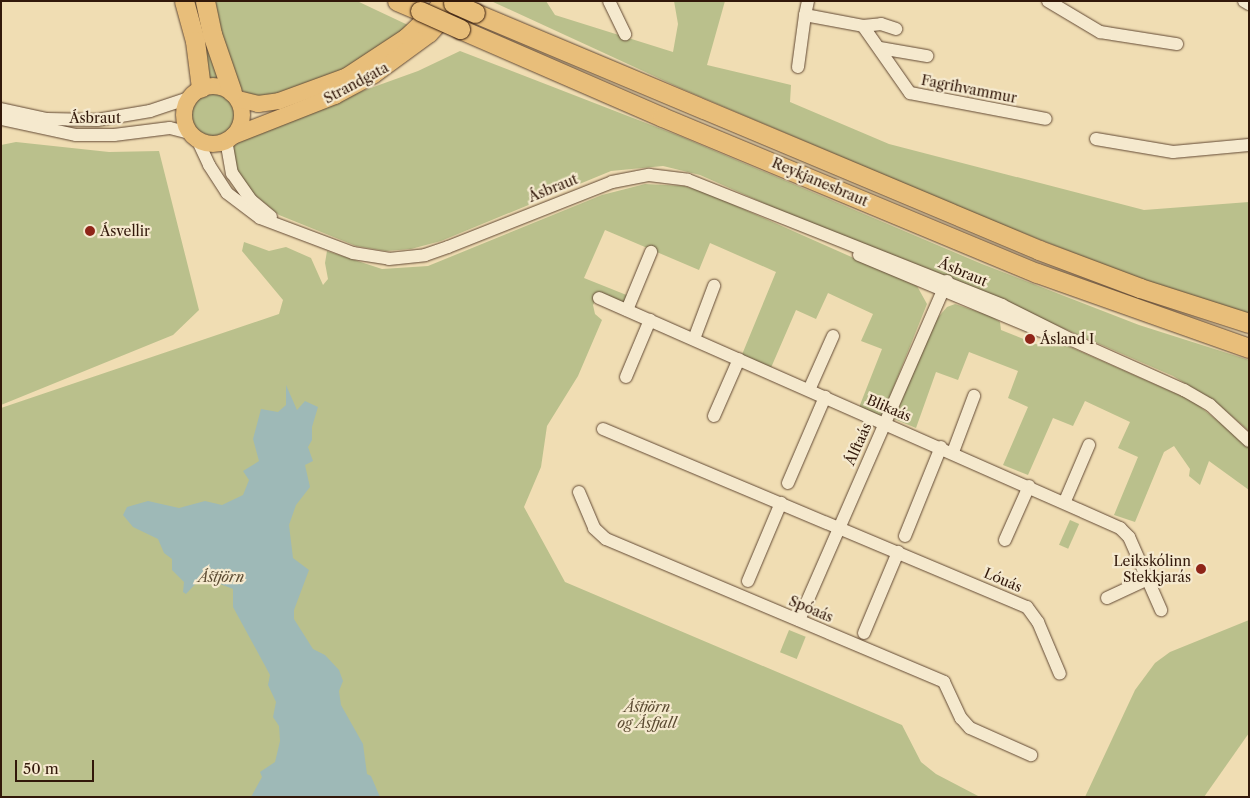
<!DOCTYPE html>
<meta charset="utf-8">
<style>
body{margin:0}
#map{position:relative;width:1250px;height:798px;overflow:hidden;background:#f0ddb3;font-family:"Libre Caslon Text",serif}
div>[style]{position:absolute}
.green>*{inset:0;background:#bac08c;transform-origin:0 0}
.round{border-radius:50%}
.water>*{inset:0;background:#9eb9b7}
.roads{filter:drop-shadow(0 0 1px #624934) drop-shadow(0 0 1px #624934)}
.minor>*{height:12px;margin:-6px;padding:0 6px;transform-origin:6px;border-radius:6px;background:#f5e9ce}
.major>*{height:16px;margin:-8px;padding:0 8px;transform-origin:8px;border-radius:8px;background:#e8be7a}
.major>.ring{margin:-8px;padding:0;box-sizing:content-box;background:none;border:16px solid #e8be7a;border-radius:50%}
.highway>*{height:19px;margin:-9.5px;padding:0 9.5px;transform-origin:9.5px;border-radius:9.5px;background:#e8be7a}
.bridges{filter:drop-shadow(0 0 1px #32180a) drop-shadow(0 0 1px #32180a)}
.highway-bridge>*{height:19px;margin:-9.5px;padding:0 9.5px;transform-origin:9.5px;border-radius:9.5px;background:#e8be7a}
.dots>*{width:14px;height:14px;translate:-50% -50%;box-sizing:border-box;border:2px solid #f5e9ce;border-radius:50%}
span{translate:-50% -50%;white-space:nowrap;text-align:center;line-height:1.15;-webkit-text-stroke:4.5px #f5e9ce;paint-order:stroke}
.street-label{font-size:14px;color:#32180a}
.poi-label{font-size:14px;color:#32180a}
.left{translate:0 -50%;text-align:left}
.right{translate:-100% -50%;text-align:right}
.park-label{font-size:14px;color:#5b4a31;font-style:italic}
.frame{position:absolute;inset:0;border:2px solid #32180a;pointer-events:none}
.scale{position:absolute;left:15px;top:760px;width:79px;height:22px;box-sizing:border-box;border:2px solid #32180a;border-top:0;padding-left:6px;font-size:15px;line-height:18px;white-space:nowrap;color:#32180a;-webkit-text-stroke:4px #f5e9ce;paint-order:stroke}
</style>
<div id="map">
<div class="green">
<i style="clip-path:polygon(190px 1px,200px 1px,222px 80px,208px 80px)"></i>
<i style="clip-path:polygon(211px 1px,357px 1px,410px 26px,350px 68px,284px 94px,256px 98px,239px 89px)"></i>
<i style="clip-path:polygon(491px 1px,546px 1px,555px 15px,673px 52px,678px 24px,674px 1px,725px 1px,707px 65px,791px 85px,790px 102px,889px 144px,1144px 210px,1249px 202px,1249px 314px,1142px 280px,977px 215px,680px 88px)"></i>
<i style="clip-path:polygon(460px 51px,682px 137px,982px 264px,1139px 325px,1249px 360px,1249px 431px,1213px 400px,1173px 376px,906px 260px,820px 228px,700px 175px,663px 166px,611px 171px,441px 241px,411px 249px,386px 251px,356px 246px,279px 215px,244px 186px,232px 164px,230px 149px,240px 135px,418px 71px)"></i>
<i class="round" style="left:191px;top:92px;width:46px;height:46px"></i>
<i style="clip-path:polygon(16px 142px,109px 152px,159px 151px,199px 310px,173px 335px,1px 405px,1px 145px)"></i>
<i style="clip-path:polygon(645px 184px,684px 186px,707px 193px,917px 286px,927px 304px,882px 416px,858px 410px,882px 349px,861px 341px,873px 314px,828px 293px,816px 319px,796px 310px,770px 370px,741px 357px,776px 272px,710px 243px,699px 270px,605px 230px,584px 278px,629px 296px,625px 306px,599px 294px,593px 305px,595px 314px,602px 320px,578px 376px,547px 426px,541px 467px,524px 507px,565px 582px,902px 725px,921px 762px,936px 774px,980px 797px,1px 797px,1px 408px,279px 314px,283px 300px,242px 251px,244px 242px,269px 251px,286px 247px,311px 258px,323px 285px,328px 279px,325px 263px,327px 251px,382px 269px,428px 266px,602px 195px)"></i>
<i style="clip-path:polygon(955px 304px,991px 316px,1000px 322px,1001px 330px,1041px 346px,1045px 341px,1059px 342px,1193px 401px,1249px 446px,1249px 490px,1209px 461px,1200px 485px,1189px 476px,1190px 469px,1174px 446px,1164px 452px,1135px 522px,1114px 515px,1138px 457px,1118px 448px,1130px 422px,1085px 401px,1073px 426px,1053px 418px,1028px 475px,1003px 465px,1028px 407px,1008px 398px,1018px 371px,969px 352px,958px 380px,936px 372px,916px 428px,894px 419px,935px 321px,947px 307px)"></i>
<i style="left:1070px;top:520px;width:10px;height:27px;rotate:24deg"></i>
<i style="clip-path:polygon(1249px 620px,1249px 733px,1204px 797px,1085px 797px,1135px 690px,1155px 663px,1170px 652px)"></i>
<i style="left:789px;top:630px;width:18px;height:24px;rotate:22deg"></i>
</div>
<div class="water">
<i style="clip-path:polygon(286px 385px,297px 410px,305px 401px,318px 407px,312px 427px,312px 440px,308px 447px,313px 461px,305px 465px,310px 487px,296px 505px,289px 525px,293px 558px,309px 570px,294px 610px,294px 619px,313px 649px,325px 655px,339px 670px,343px 681px,339px 691px,341px 705px,363px 744px,367px 774px,371px 776px,380px 797px,251px 797px,262px 777px,260px 772px,275px 762px,280px 741px,279px 726px,273px 717px,276px 702px,268px 685px,270px 675px,233px 607px,233px 589px,205px 578px,199px 580px,186px 594px,183px 592px,184px 582px,172px 570px,172px 559px,164px 553px,158px 539px,133px 527px,123px 515px,127px 507px,148px 501px,179px 508px,205px 501px,222px 505px,243px 495px,249px 480px,243px 471px,259px 461px,253px 439px,261px 409px,278px 412px,286px 405px)"></i>
</div>
<div class="roads">
<div class="minor">
<i style="left:609px;top:1px;width:37px;rotate:64deg"></i>
<i style="left:808px;top:1px;width:14px;rotate:102deg"></i>
<i style="left:805px;top:15px;width:59px;rotate:10.7deg"></i>
<i style="left:863px;top:26px;width:82px;rotate:55deg"></i>
<i style="left:910px;top:93px;width:138px;rotate:10.8deg"></i>
<i style="left:1048px;top:1px;width:61px;rotate:30.8deg"></i>
<i style="left:1100px;top:32px;width:78px;rotate:8.9deg"></i>
<i style="left:1244px;top:1px;width:6px;rotate:31deg"></i>
<i style="left:863px;top:26px;width:18px;rotate:-6deg"></i>
<i style="left:881px;top:24px;width:16px;rotate:18deg"></i>
<i style="left:880px;top:48px;width:48px;rotate:9.7deg"></i>
<i style="left:798px;top:67px;width:52px;rotate:-82.3deg"></i>
<i style="left:1px;top:109px;width:47px;rotate:12.3deg"></i>
<i style="left:47px;top:119px;width:50px;rotate:1.1deg"></i>
<i style="left:97px;top:120px;width:54px;rotate:-9.6deg"></i>
<i style="left:150px;top:111px;width:41px;rotate:-18.4deg"></i>
<i style="left:1px;top:119px;width:77px;rotate:12deg"></i>
<i style="left:76px;top:135px;width:38px"></i>
<i style="left:114px;top:135px;width:56px;rotate:-7.1deg"></i>
<i style="left:170px;top:128px;width:21px;rotate:14deg"></i>
<i style="left:197px;top:139px;width:29px;rotate:65deg"></i>
<i style="left:209px;top:165px;width:33px;rotate:57deg"></i>
<i style="left:227px;top:193px;width:41px;rotate:37.1deg"></i>
<i style="left:260px;top:218px;width:99px;rotate:20.6deg"></i>
<i style="left:353px;top:253px;width:36px;rotate:9deg"></i>
<i style="left:389px;top:259px;width:36px;rotate:-6deg"></i>
<i style="left:425px;top:255px;width:24px;rotate:-19deg"></i>
<i style="left:448px;top:247px;width:176px;rotate:-21.6deg"></i>
<i style="left:612px;top:182px;width:38px;rotate:-11deg"></i>
<i style="left:649px;top:175px;width:39px;rotate:7deg"></i>
<i style="left:688px;top:180px;width:338px;rotate:21.7deg"></i>
<i style="left:1002px;top:305px;width:78px;rotate:26.6deg"></i>
<i style="left:1072px;top:340px;width:123px;rotate:24.1deg"></i>
<i style="left:1184px;top:390px;width:30px;rotate:30deg"></i>
<i style="left:1210px;top:405px;width:53px;rotate:42.7deg"></i>
<i style="left:1096px;top:139px;width:78px;rotate:9.6deg"></i>
<i style="left:1173px;top:152px;width:76px;rotate:-5.3deg"></i>
<i style="left:226px;top:140px;width:34px;rotate:80deg"></i>
<i style="left:232px;top:173px;width:33px;rotate:55deg"></i>
<i style="left:251px;top:200px;width:26px;rotate:40deg"></i>
<i style="left:859px;top:255px;width:197px;rotate:22.7deg"></i>
<i style="left:599px;top:298px;width:570px;rotate:23.82deg"></i>
<i style="left:1120px;top:528px;width:13px;rotate:45deg"></i>
<i style="left:1129px;top:537px;width:80px;rotate:66.3deg"></i>
<i style="left:627px;top:310px;width:63px;rotate:-67.5deg"></i>
<i style="left:694px;top:339px;width:57px;rotate:-69.3deg"></i>
<i style="left:626px;top:377px;width:62px;rotate:-67.2deg"></i>
<i style="left:809px;top:390px;width:59px;rotate:-66deg"></i>
<i style="left:714px;top:416px;width:62px;rotate:-66.3deg"></i>
<i style="left:603px;top:429px;width:460px;rotate:22.8deg"></i>
<i style="left:1027px;top:607px;width:19px;rotate:54deg"></i>
<i style="left:1038px;top:622px;width:56px;rotate:67.1deg"></i>
<i style="left:953px;top:452px;width:60px;rotate:-69.4deg"></i>
<i style="left:788px;top:483px;width:94px;rotate:-66.7deg"></i>
<i style="left:579px;top:492px;width:39px;rotate:67deg"></i>
<i style="left:594px;top:528px;width:16px;rotate:43deg"></i>
<i style="left:606px;top:539px;width:367px;rotate:22.9deg"></i>
<i style="left:944px;top:682px;width:40px;rotate:65deg"></i>
<i style="left:961px;top:718px;width:13px;rotate:48deg"></i>
<i style="left:970px;top:728px;width:67px;rotate:23.9deg"></i>
<i style="left:1065px;top:501px;width:61px;rotate:-66.8deg"></i>
<i style="left:905px;top:536px;width:96px;rotate:-68deg"></i>
<i style="left:1005px;top:540px;width:59px;rotate:-66deg"></i>
<i style="left:748px;top:581px;width:85px;rotate:-67.1deg"></i>
<i style="left:1107px;top:598px;width:45px;rotate:-24.9deg"></i>
<i style="left:799px;top:620px;width:370px;rotate:-66.4deg"></i>
<i style="left:864px;top:633px;width:88px;rotate:-67.2deg"></i>
</div>
<div class="major">
<i class="ring" style="left:184px;top:86px;width:42px;height:42px"></i>
<i style="left:238px;top:99px;width:21px;rotate:14deg"></i>
<i style="left:258px;top:104px;width:21px;rotate:-8deg"></i>
<i style="left:279px;top:101px;width:72px;rotate:-20.2deg"></i>
<i style="left:347px;top:76px;width:71px;rotate:-33.5deg"></i>
<i style="left:406px;top:37px;width:52px;rotate:-43.5deg"></i>
<i style="left:233px;top:136px;width:110px;rotate:-21.4deg"></i>
<i style="left:335px;top:96px;width:44px;rotate:-28.3deg"></i>
<i style="left:374px;top:75px;width:69px;rotate:-36.2deg"></i>
<i style="left:430px;top:34px;width:45px;rotate:-47.7deg"></i>
</div>
<div class="highway">
<i style="left:184px;top:1px;width:41px;rotate:74.6deg"></i>
<i style="left:195px;top:41px;width:47px;rotate:82.7deg"></i>
<i style="left:205px;top:1px;width:34px;rotate:78deg"></i>
<i style="left:212px;top:34px;width:61px;rotate:71deg"></i>
<i style="left:397px;top:1px;width:25px;rotate:23deg"></i>
<i style="left:475px;top:13px;width:612px;rotate:22.79deg"></i>
<i style="left:1039px;top:250px;width:108px;rotate:20.6deg"></i>
<i style="left:1140px;top:288px;width:114px;rotate:17.8deg"></i>
<i style="left:460px;top:29px;width:220px;rotate:23.5deg"></i>
<i style="left:662px;top:117px;width:406px;rotate:22.6deg"></i>
<i style="left:1037px;top:273px;width:225px;rotate:19.5deg"></i>
</div>
</div>
<div class="bridges">
<div class="highway-bridge">
<i style="left:453px;top:3px;width:24px;rotate:24deg"></i>
<i style="left:420px;top:11px;width:44px;rotate:24.2deg"></i>
</div>
</div>
<div class="dots">
<i style="left:90px;top:231px;background:#8f2418"></i>
<i style="left:1030px;top:339px;background:#8f2418"></i>
<i style="left:1201px;top:569px;background:#8f2418"></i>
</div>
<div class="street-label">
<span style="left:356px;top:83px;rotate:-28deg">Strandgata</span>
<span style="left:969px;top:89px;rotate:11deg">Fagrihvammur</span>
<span style="left:95px;top:118px">Ásbraut</span>
<span style="left:820px;top:182px;rotate:23deg">Reykjanesbraut</span>
<span style="left:553px;top:188px;rotate:-22deg">Ásbraut</span>
<span style="left:963px;top:272px;rotate:23deg">Ásbraut</span>
<span style="left:889px;top:408px;rotate:23deg">Blikaás</span>
<span style="left:858px;top:444px;rotate:-66deg">Álftaás</span>
<span style="left:1003px;top:580px;rotate:23deg">Lóuás</span>
<span style="left:811px;top:609px;rotate:23deg">Spóaás</span>
</div>
<div class="poi-label">
<span class="left" style="left:100px;top:231px">Ásvellir</span>
<span class="left" style="left:1040px;top:339px">Ásland I</span>
<span class="right" style="left:1191px;top:569px">Leikskólinn<br>Stekkjarás</span>
</div>
<div class="park-label">
<span style="left:221px;top:577px">Ástjörn</span>
<span style="left:647px;top:715px">Ástjörn<br>og Ásfjall</span>
</div>
<div class="frame"></div>
<div class="scale">50 m</div>
</div>
